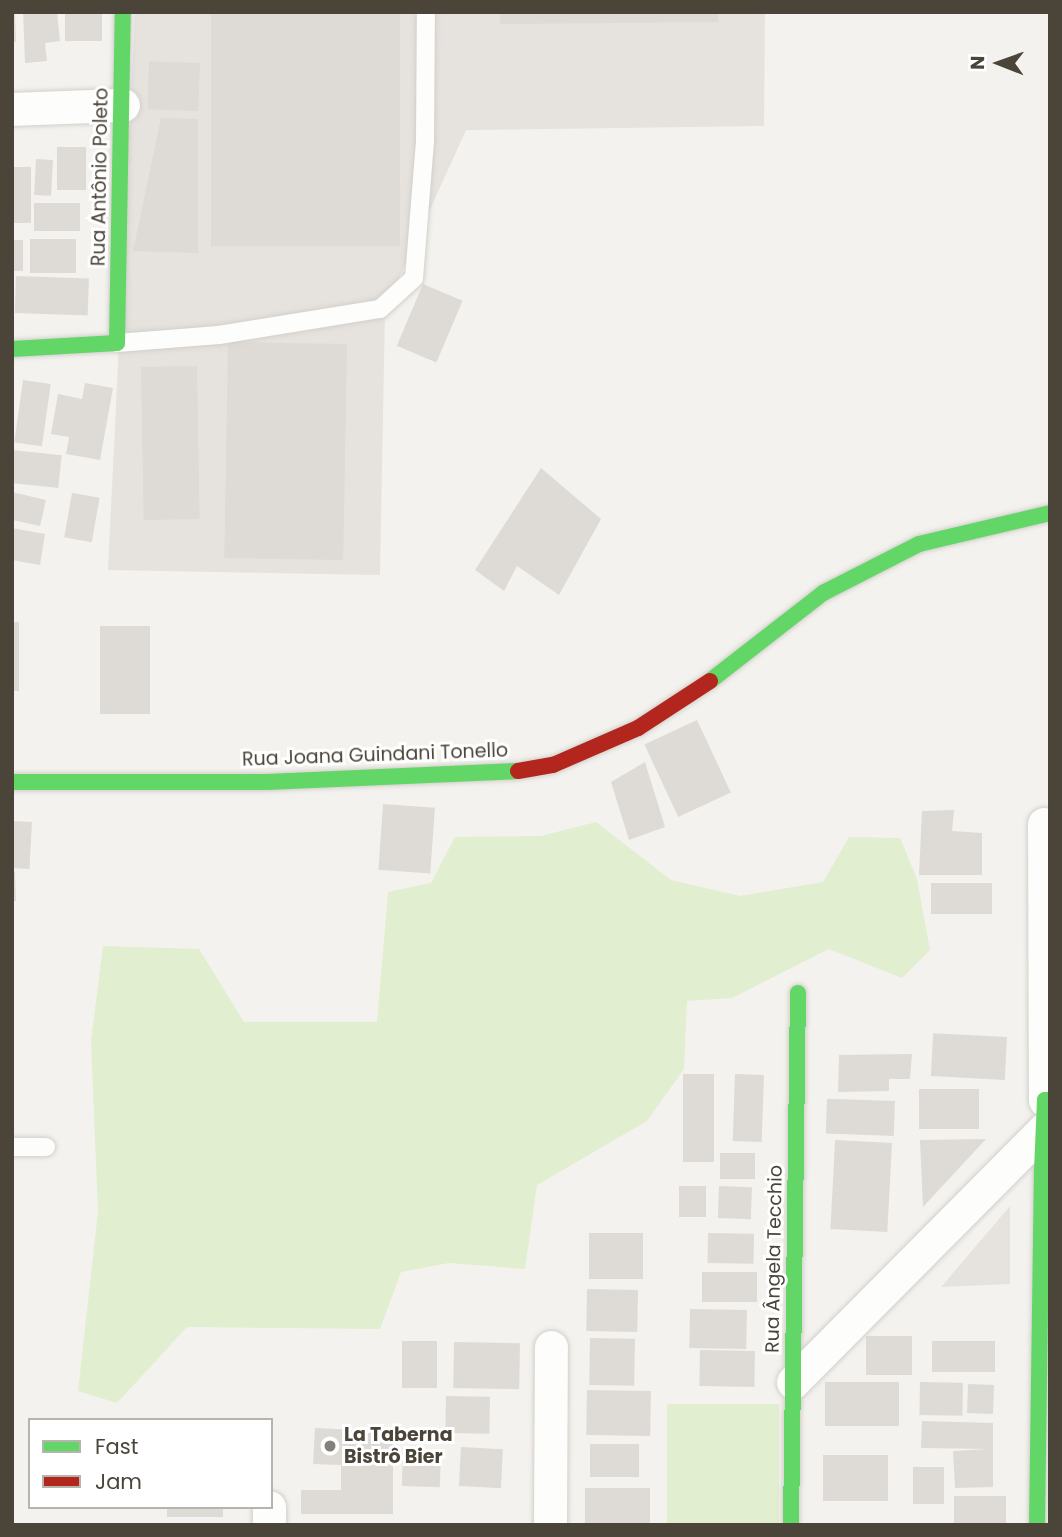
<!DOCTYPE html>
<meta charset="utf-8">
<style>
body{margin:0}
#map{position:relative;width:1062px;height:1537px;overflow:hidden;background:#f4f2ee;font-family:Poppins,sans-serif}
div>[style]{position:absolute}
.industrial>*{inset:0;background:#e6e2de}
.green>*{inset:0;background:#e1eecf;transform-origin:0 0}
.parking>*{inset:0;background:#e6e3df}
.building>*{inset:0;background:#dedbd6;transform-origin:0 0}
.roads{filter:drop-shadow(0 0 2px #d2d0cb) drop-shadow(0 0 2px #d2d0cb)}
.lane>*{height:18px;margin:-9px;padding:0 9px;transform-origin:9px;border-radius:9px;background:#fdfdfc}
.street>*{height:33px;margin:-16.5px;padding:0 16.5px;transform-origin:16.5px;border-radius:16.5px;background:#fdfdfc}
.fast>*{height:16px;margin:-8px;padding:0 8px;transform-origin:8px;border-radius:8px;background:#63d668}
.jam>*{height:16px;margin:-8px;padding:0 8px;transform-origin:8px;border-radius:8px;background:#b3261e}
.dots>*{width:19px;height:19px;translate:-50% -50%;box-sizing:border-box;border:4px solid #fff;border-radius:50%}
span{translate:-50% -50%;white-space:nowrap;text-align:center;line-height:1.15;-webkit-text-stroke:6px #fff;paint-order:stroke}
.street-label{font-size:19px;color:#4b4439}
.poi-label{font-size:19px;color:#4b4439;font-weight:700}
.left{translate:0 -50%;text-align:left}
.frame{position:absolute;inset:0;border:14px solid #4b4439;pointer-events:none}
.legend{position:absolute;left:28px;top:1418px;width:245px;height:91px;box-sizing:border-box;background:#fff;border:2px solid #b7b4b0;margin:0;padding:9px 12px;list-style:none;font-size:21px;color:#4b4439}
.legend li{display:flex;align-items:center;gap:14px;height:35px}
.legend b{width:35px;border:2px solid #b7b4b0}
.north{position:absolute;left:964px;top:28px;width:70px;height:70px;-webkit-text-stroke:5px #fff;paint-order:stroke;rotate:271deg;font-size:19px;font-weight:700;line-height:28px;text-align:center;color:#4b4439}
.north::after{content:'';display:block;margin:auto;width:24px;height:32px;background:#4b4439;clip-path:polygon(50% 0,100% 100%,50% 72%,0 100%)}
</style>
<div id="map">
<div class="industrial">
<i style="clip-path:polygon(135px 12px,765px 12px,764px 126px,466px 130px,385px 309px,380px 575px,108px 570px)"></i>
</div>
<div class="green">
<i style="clip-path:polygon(596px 822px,671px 880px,740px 896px,823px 882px,849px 837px,900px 838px,917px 879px,930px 950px,902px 978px,829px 949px,732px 998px,687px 1001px,684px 1069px,647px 1121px,537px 1185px,525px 1269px,449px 1263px,401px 1272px,380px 1329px,187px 1327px,117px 1403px,78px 1391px,98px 1212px,91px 1040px,103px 946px,199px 949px,244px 1022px,377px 1022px,388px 892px,431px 883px,455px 837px,541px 836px)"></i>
<i style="left:779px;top:1404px;width:121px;height:112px;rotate:90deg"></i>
</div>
<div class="parking">
<i style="clip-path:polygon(1010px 1206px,1010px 1284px,941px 1287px)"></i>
</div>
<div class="building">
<i style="clip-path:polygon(12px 12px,15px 12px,16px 42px,12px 42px)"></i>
<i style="clip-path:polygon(23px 12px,57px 12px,60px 41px,45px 43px,47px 61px,25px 63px)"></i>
<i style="left:65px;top:12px;width:37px;height:29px"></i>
<i style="left:211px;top:12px;width:189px;height:234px"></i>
<i style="clip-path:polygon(500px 12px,718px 12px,718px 22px,500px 24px)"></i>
<i style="left:200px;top:63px;width:48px;height:51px;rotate:92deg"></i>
<i style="clip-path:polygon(161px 118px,198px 119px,198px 253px,133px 251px)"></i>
<i style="left:57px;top:147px;width:29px;height:43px"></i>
<i style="left:36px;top:159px;width:17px;height:36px;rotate:3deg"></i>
<i style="left:14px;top:167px;width:17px;height:56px"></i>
<i style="left:34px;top:203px;width:46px;height:28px"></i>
<i style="left:30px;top:239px;width:46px;height:34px"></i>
<i style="left:12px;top:240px;width:11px;height:31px"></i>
<i style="left:16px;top:276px;width:73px;height:37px;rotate:2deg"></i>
<i style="left:423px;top:284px;width:43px;height:67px;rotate:23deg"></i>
<i style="left:347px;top:344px;width:216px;height:119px;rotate:91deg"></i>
<i style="left:197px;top:366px;width:153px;height:56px;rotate:89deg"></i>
<i style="left:23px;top:380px;width:28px;height:63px;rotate:8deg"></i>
<i style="clip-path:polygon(85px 383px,113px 388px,100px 460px,66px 454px,69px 437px,51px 434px,58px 394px,82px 399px)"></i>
<i style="left:12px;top:450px;width:50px;height:33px;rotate:6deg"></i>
<i style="clip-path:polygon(541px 468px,601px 519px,559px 595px,517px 566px,504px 591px,475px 570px)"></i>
<i style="clip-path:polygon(12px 492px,46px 500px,40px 526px,12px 520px)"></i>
<i style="left:72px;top:493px;width:28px;height:45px;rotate:10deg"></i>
<i style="clip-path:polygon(12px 528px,45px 534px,40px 565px,12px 560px)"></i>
<i style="left:12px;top:622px;width:7px;height:69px"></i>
<i style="left:150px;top:626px;width:88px;height:50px;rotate:90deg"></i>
<i style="left:697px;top:720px;width:80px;height:58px;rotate:65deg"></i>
<i style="clip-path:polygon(645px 762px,665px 827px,629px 840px,611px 782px)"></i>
<i style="left:383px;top:804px;width:52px;height:66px;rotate:4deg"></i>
<i style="clip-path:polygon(954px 810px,952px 831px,982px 833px,982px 875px,919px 875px,922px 811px)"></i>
<i style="left:12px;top:821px;width:20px;height:47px;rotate:3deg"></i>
<i style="clip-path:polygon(12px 872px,15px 872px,16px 901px,12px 901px)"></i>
<i style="left:931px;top:883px;width:61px;height:31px"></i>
<i style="left:1007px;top:1037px;width:43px;height:74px;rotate:93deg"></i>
<i style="clip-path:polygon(912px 1054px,910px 1079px,889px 1079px,889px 1091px,838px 1092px,839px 1055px)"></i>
<i style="left:683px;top:1074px;width:31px;height:88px"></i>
<i style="left:735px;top:1074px;width:29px;height:67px;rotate:2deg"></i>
<i style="left:979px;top:1089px;width:40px;height:60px;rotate:90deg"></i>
<i style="left:895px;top:1101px;width:35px;height:68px;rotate:92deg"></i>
<i style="clip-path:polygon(986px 1139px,923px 1207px,920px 1140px)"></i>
<i style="left:892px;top:1143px;width:89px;height:57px;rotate:93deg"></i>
<i style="left:720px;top:1153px;width:35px;height:26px"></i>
<i style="left:706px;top:1186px;width:31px;height:27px;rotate:90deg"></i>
<i style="left:719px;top:1186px;width:33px;height:32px;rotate:2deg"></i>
<i style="left:643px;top:1233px;width:46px;height:54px;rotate:90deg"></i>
<i style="left:708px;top:1233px;width:46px;height:30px;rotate:1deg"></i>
<i style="left:702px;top:1272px;width:55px;height:30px"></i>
<i style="left:587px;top:1289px;width:51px;height:42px;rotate:1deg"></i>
<i style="left:690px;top:1309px;width:57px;height:39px;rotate:1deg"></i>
<i style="left:866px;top:1336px;width:46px;height:39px"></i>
<i style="left:590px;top:1338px;width:45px;height:47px;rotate:1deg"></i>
<i style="left:402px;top:1341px;width:35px;height:47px"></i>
<i style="left:932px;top:1341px;width:63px;height:31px"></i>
<i style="left:454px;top:1342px;width:66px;height:46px;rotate:1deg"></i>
<i style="left:700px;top:1350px;width:55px;height:36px;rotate:1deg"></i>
<i style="left:825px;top:1382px;width:74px;height:44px"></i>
<i style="left:920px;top:1382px;width:43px;height:33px;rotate:1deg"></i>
<i style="left:968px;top:1384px;width:26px;height:29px;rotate:2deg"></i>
<i style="left:587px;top:1390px;width:64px;height:45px;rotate:1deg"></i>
<i style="left:446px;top:1396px;width:44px;height:37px;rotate:1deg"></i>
<i style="clip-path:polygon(922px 1421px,993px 1423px,993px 1487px,955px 1488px,953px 1451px,988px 1449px,921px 1448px)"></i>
<i style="clip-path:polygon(362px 1427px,393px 1427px,393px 1514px,301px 1514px,301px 1490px,341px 1490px,341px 1465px,313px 1464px,315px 1428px,357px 1430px,356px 1466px,362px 1466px)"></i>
<i style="left:590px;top:1444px;width:49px;height:33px"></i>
<i style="left:461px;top:1447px;width:42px;height:39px;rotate:3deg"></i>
<i style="left:403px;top:1451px;width:38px;height:35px;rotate:2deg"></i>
<i style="left:823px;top:1455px;width:65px;height:46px"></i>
<i style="left:913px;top:1467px;width:31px;height:37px"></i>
<i style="left:585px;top:1488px;width:65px;height:37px"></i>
<i style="left:954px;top:1496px;width:52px;height:29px"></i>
<i style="left:167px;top:1507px;width:56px;height:10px"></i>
</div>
<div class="roads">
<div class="lane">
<i style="left:117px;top:343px;width:102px;rotate:-4.5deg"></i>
<i style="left:219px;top:335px;width:163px;rotate:-9.2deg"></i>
<i style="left:380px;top:309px;width:46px;rotate:-42.4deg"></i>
<i style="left:414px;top:278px;width:137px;rotate:-85.4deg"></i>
<i style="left:425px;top:141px;width:129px;rotate:-89.6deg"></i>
<i style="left:12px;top:1147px;width:34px"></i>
</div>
<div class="street">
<i style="left:12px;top:109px;width:111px;rotate:-2.1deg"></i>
<i style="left:1044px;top:824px;width:276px;rotate:89.8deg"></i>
<i style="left:793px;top:1382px;width:356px;rotate:-45.2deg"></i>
<i style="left:269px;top:1507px;width:18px;rotate:90deg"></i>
<i style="left:550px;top:1525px;width:178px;rotate:-89.7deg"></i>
</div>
<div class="fast">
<i style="left:12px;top:349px;width:105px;rotate:-3.3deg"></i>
<i style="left:117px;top:343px;width:331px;rotate:-89deg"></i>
<i style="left:710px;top:681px;width:143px;rotate:-37.9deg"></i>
<i style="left:823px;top:593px;width:108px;rotate:-27deg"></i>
<i style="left:919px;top:544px;width:135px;rotate:-13.3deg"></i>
<i style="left:12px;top:782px;width:255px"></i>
<i style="left:267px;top:782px;width:251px;rotate:-2.5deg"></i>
<i style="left:791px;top:1525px;width:532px;rotate:-89.25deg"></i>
<i style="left:1037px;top:1525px;width:354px;rotate:-89.2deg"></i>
<i style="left:1042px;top:1171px;width:71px;rotate:-87.6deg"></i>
<i style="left:1045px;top:1100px;width:5px"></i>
</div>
<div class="jam">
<i style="left:518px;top:771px;width:36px;rotate:-10deg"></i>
<i style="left:553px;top:765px;width:93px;rotate:-23.5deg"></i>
<i style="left:638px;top:728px;width:86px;rotate:-33.1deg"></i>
</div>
</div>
<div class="dots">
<i style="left:330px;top:1446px;background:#868178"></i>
</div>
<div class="street-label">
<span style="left:100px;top:177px;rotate:-89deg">Rua Antônio Poleto</span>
<span style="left:375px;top:755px;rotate:-2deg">Rua Joana Guindani Tonello</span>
<span style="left:774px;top:1259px;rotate:-89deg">Rua Ângela Tecchio</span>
</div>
<div class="poi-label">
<span class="left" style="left:344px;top:1446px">La Taberna<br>Bistrô Bier</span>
</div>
<div class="frame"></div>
<ul class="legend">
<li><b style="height:9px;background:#63d668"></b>Fast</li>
<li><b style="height:9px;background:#b3261e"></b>Jam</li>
</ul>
<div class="north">N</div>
</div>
